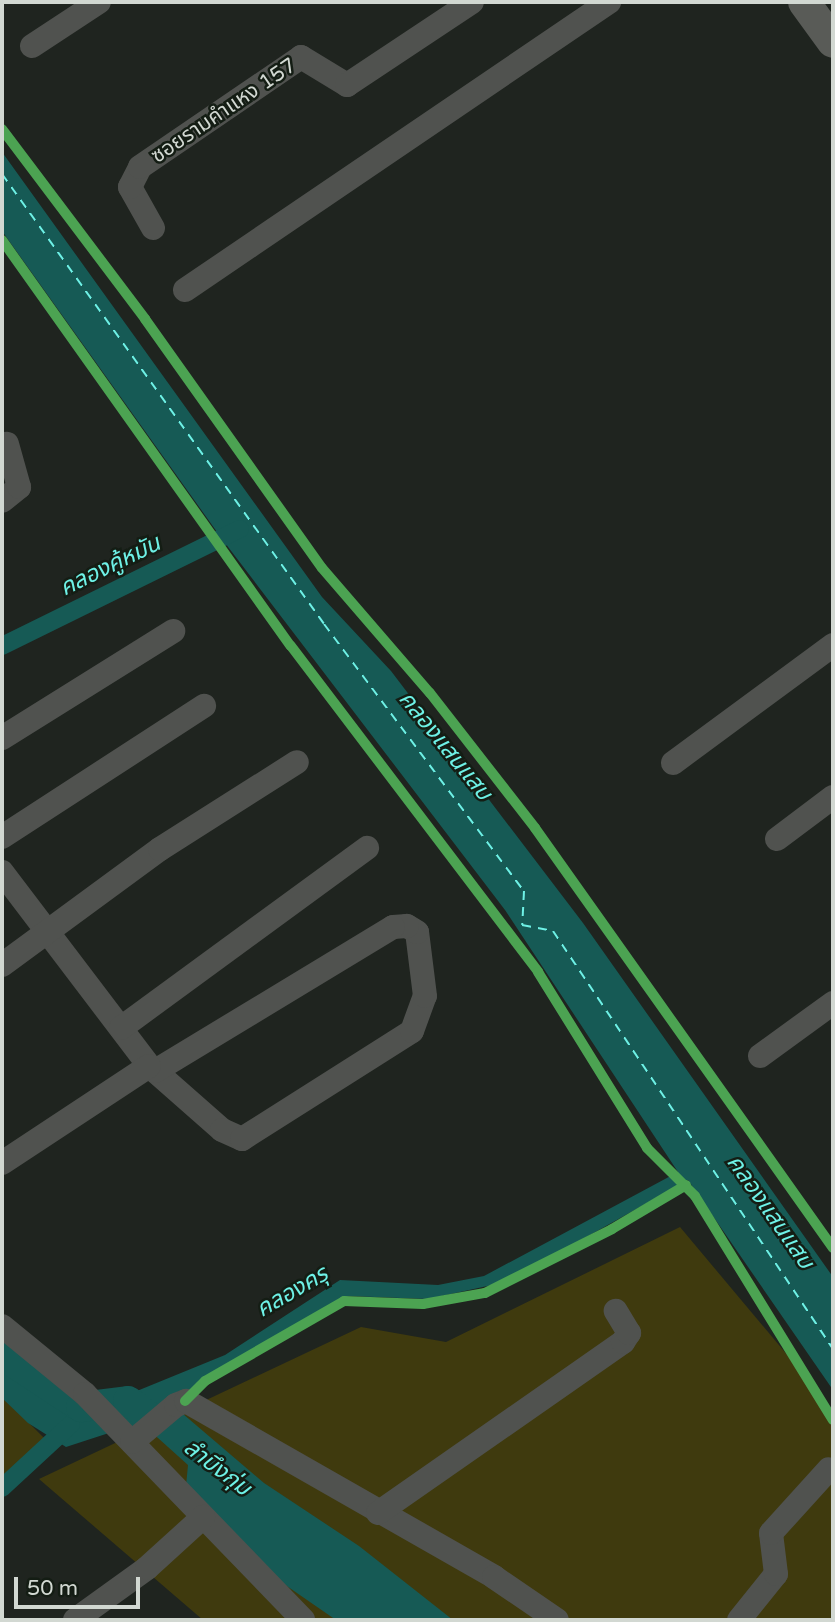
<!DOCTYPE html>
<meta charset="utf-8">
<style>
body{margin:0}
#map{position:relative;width:835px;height:1622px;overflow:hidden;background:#1f241f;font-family:"Varela Round","Noto Sans Thai",sans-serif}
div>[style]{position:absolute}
.green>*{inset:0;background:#3f3a0e}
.water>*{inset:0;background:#165a55}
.canal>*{height:18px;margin:-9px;padding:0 9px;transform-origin:9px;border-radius:9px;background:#165a55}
.river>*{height:30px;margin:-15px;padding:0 15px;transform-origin:15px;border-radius:15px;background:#165a55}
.ferry>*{height:2px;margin-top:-1px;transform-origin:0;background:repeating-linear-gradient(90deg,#6ef1e6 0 9px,transparent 0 16px)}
.minor>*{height:24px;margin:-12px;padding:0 12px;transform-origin:12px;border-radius:12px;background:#50524f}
.major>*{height:32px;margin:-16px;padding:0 16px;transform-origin:16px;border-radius:16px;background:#595b57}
.cycleway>*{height:10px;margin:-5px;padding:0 5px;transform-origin:5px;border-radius:5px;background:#4ca352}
span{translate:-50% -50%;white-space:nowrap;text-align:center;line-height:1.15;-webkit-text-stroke:5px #141d14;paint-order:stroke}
.street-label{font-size:21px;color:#d2d8d2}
.water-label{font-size:23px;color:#6ef1e6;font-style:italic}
.frame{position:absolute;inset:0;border:4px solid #d2d8d2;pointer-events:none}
.scale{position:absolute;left:14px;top:1577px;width:126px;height:32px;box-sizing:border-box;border:4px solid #d2d8d2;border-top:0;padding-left:9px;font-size:21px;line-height:24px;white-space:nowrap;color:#d2d8d2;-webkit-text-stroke:5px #141d14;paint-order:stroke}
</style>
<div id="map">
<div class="green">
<i style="clip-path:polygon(680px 1227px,804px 1375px,833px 1423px,833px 1620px,203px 1620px,39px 1479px,361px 1327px,446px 1342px)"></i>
<i style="clip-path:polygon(2px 1396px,47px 1441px,2px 1478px)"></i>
</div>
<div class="water">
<i style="clip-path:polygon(2px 152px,322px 597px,391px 671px,583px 923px,833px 1277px,833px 1390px,688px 1180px,540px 1263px,492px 1285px,428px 1299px,348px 1296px,169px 1402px,264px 1483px,359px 1546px,453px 1620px,336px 1620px,281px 1582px,186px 1486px,188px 1465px,148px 1429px,112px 1432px,66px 1447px,28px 1423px,2px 1398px,2px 1348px,38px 1372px,105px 1404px,225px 1355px,340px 1280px,438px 1285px,484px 1276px,678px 1172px,505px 910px,222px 539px,2px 231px)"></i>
</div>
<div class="canal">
<i style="left:2px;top:646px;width:265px;rotate:-26.2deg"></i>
<i style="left:2px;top:1488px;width:94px;rotate:-42.8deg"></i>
</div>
<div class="river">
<i style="left:2px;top:1355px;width:95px;rotate:33.4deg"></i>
<i style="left:81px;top:1407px;width:47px;rotate:-7.3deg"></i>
<i style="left:128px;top:1401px;width:26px;rotate:36deg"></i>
</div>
<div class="ferry">
<i style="left:2px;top:174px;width:553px;rotate:54.41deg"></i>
<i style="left:324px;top:624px;width:334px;rotate:53.2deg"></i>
<i style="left:524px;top:891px;width:34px;rotate:93deg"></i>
<i style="left:522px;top:925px;width:32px;rotate:11deg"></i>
<i style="left:553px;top:931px;width:503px;rotate:56.18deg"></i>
</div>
<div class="minor">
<i style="left:32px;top:46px;width:80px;rotate:-33.3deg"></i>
<i style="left:153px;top:228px;width:47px;rotate:-119.3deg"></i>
<i style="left:130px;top:187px;width:22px;rotate:-63deg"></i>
<i style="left:140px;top:167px;width:195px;rotate:-34.3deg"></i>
<i style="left:301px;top:57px;width:54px;rotate:31.3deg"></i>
<i style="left:347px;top:85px;width:150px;rotate:-33.6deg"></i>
<i style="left:185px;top:290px;width:513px;rotate:-34.19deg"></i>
<i style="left:2px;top:501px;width:22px;rotate:-39deg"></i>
<i style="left:19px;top:487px;width:45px;rotate:-105.6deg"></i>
<i style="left:2px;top:738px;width:202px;rotate:-32deg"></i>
<i style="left:673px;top:763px;width:199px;rotate:-36.4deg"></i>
<i style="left:2px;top:837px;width:241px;rotate:-33deg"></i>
<i style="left:777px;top:839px;width:70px;rotate:-36.9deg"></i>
<i style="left:2px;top:872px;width:243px;rotate:52.8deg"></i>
<i style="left:149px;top:1066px;width:8px;rotate:40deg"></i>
<i style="left:155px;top:1071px;width:89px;rotate:41.4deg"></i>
<i style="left:222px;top:1130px;width:22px;rotate:24deg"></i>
<i style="left:242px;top:1139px;width:201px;rotate:-32.4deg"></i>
<i style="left:412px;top:1031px;width:37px;rotate:-70deg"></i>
<i style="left:425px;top:996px;width:64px;rotate:-97.1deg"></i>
<i style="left:417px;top:932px;width:12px;rotate:-149deg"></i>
<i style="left:407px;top:926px;width:14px;rotate:176deg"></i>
<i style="left:393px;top:927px;width:278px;rotate:148.8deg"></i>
<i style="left:2px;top:965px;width:196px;rotate:-36.3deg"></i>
<i style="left:160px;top:849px;width:162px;rotate:-32.4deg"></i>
<i style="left:121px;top:1028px;width:305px;rotate:-36.2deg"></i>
<i style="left:760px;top:1056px;width:90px;rotate:-36deg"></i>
<i style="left:2px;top:1163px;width:176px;rotate:-33.4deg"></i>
<i style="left:2px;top:1326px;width:107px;rotate:39.3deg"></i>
<i style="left:85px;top:1394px;width:314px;rotate:46deg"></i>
<i style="left:132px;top:1442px;width:57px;rotate:-40.1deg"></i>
<i style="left:176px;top:1405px;width:11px;rotate:-22deg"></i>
<i style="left:186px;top:1401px;width:355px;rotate:29.7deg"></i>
<i style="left:494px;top:1577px;width:76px;rotate:34.3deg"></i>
<i style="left:378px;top:1513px;width:299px;rotate:-34.9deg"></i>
<i style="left:623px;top:1342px;width:11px;rotate:-56deg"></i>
<i style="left:629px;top:1333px;width:26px;rotate:-121deg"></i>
<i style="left:75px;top:1620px;width:89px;rotate:-35.8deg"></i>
<i style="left:147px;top:1568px;width:76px;rotate:-42.3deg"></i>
<i style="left:739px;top:1620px;width:59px;rotate:-51.2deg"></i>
<i style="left:776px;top:1574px;width:41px;rotate:-97deg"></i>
<i style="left:771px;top:1533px;width:86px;rotate:-47.8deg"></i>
</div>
<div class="major">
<i style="left:804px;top:2px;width:49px;rotate:54.1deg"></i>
</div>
<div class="cycleway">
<i style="left:2px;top:129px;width:238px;rotate:53deg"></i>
<i style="left:145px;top:319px;width:305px;rotate:54.6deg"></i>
<i style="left:322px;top:568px;width:165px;rotate:49.2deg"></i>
<i style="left:430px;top:693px;width:171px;rotate:52.1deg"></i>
<i style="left:535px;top:828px;width:515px;rotate:54.64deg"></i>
<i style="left:2px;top:240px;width:498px;rotate:54.6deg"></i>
<i style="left:291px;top:646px;width:409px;rotate:52.8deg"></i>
<i style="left:538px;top:972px;width:207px;rotate:58.2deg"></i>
<i style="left:647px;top:1148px;width:68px;rotate:45deg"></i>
<i style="left:695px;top:1196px;width:263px;rotate:58.4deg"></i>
<i style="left:185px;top:1401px;width:28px;rotate:-45deg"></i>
<i style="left:205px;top:1381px;width:160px;rotate:-29.9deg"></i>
<i style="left:344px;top:1301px;width:79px;rotate:2.2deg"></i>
<i style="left:423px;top:1304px;width:63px;rotate:-10.1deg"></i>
<i style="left:485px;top:1293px;width:142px;rotate:-26.7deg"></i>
<i style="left:612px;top:1229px;width:86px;rotate:-30.7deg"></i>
</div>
<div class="street-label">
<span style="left:224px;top:111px;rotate:-34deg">ซอยรามคำแหง 157</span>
</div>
<div class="water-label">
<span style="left:110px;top:566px;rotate:-26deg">คลองคู้หมัน</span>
<span style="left:445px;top:746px;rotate:51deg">คลองแสนแสบ</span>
<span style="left:770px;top:1212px;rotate:55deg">คลองแสนแสบ</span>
<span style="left:292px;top:1292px;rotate:-30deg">คลองครุ</span>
<span style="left:217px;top:1468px;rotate:37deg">ลำบึงกุ่ม</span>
</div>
<div class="frame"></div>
<div class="scale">50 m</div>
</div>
